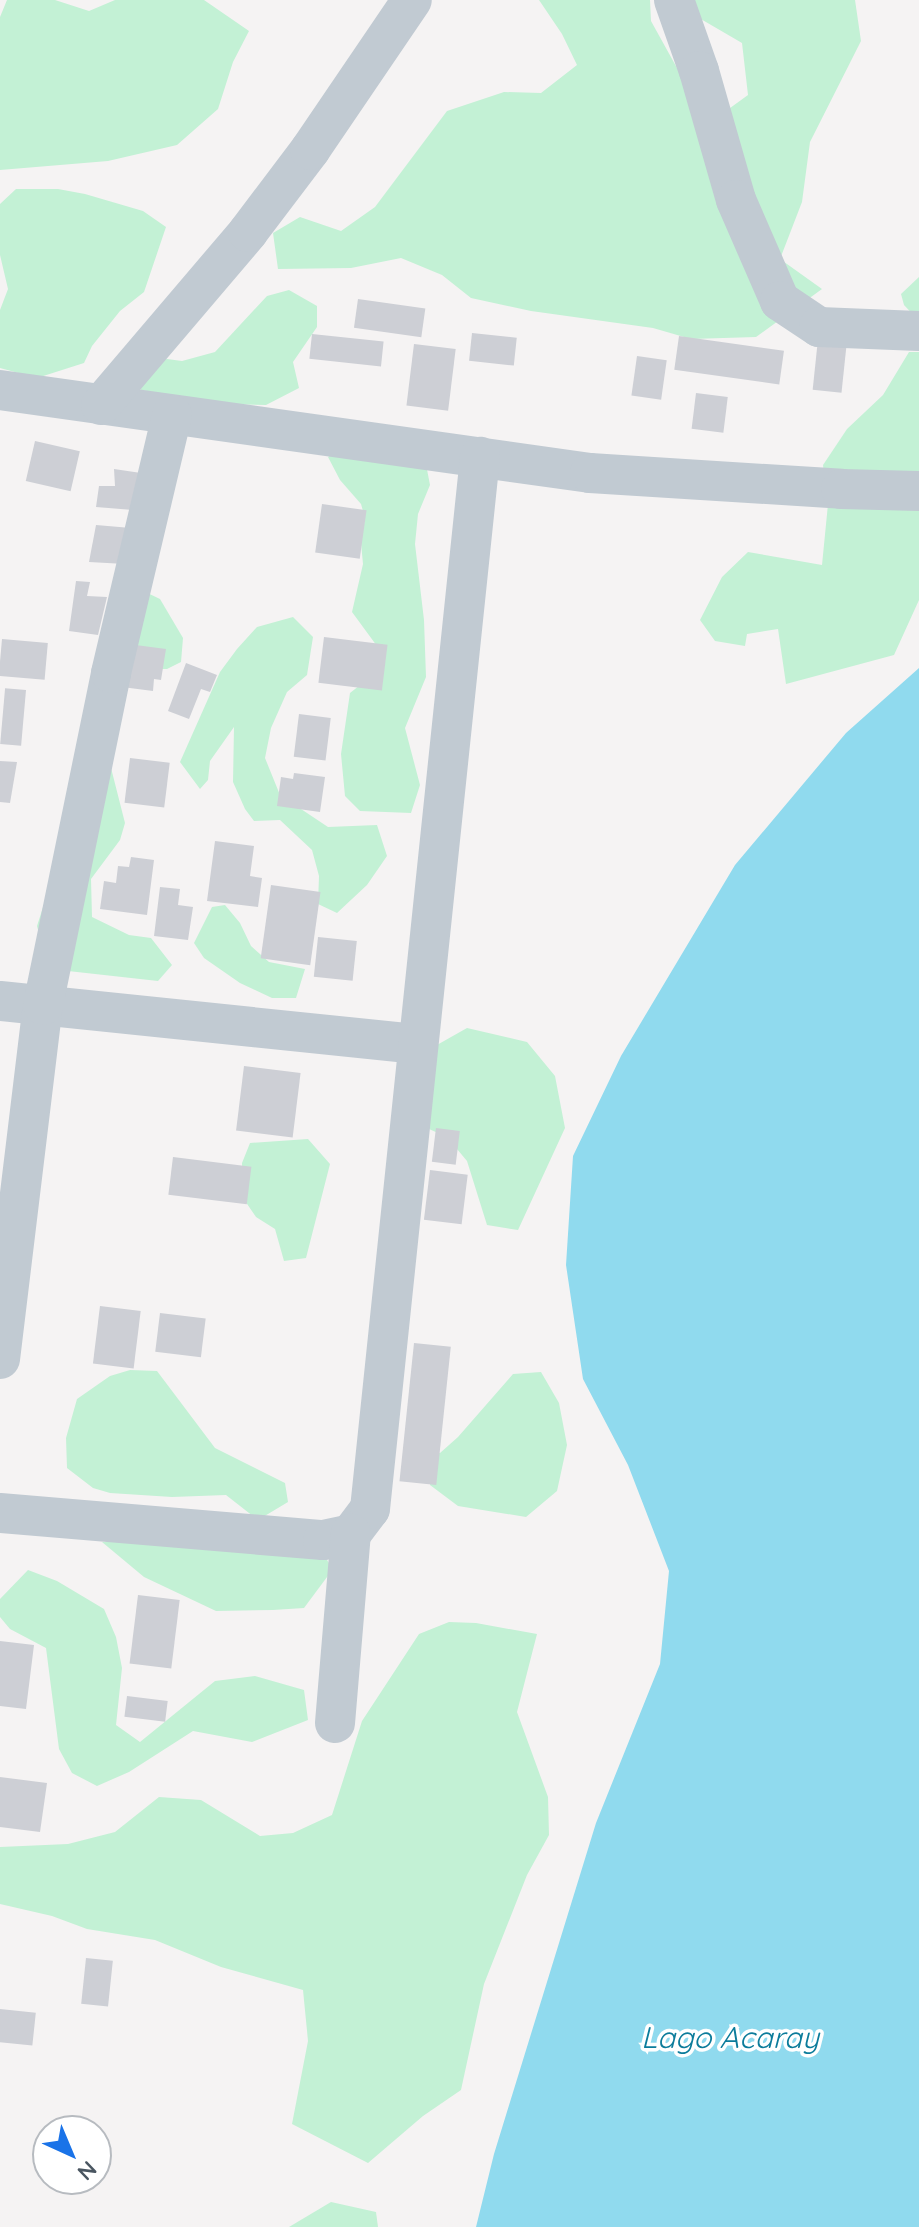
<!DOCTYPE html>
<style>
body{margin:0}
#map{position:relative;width:919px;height:2227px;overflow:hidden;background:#f5f3f3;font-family:Quicksand,sans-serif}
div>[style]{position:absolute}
.green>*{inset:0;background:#c3f1d5}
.water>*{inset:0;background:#90daee}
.building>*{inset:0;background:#cdcfd5;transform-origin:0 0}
.minor>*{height:40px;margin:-20px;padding:0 20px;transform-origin:20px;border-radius:20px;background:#c1cad2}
span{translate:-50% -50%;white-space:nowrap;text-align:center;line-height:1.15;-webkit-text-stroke:7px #fff;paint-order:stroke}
.water-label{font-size:30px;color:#0c7c9b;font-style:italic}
.north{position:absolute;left:32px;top:2115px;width:80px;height:80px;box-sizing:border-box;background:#fff;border:2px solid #b7bbc0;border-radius:50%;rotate:136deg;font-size:22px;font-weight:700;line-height:32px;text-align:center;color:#4a5661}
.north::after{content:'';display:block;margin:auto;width:28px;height:36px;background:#1a73e8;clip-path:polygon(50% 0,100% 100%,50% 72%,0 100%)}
</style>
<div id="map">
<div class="green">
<i style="clip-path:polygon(7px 0,55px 0,89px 11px,115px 0,204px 0,249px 31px,233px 62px,218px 109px,177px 145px,108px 161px,0 170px,0 17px)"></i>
<i style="clip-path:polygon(539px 0,650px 0,651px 21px,708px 124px,748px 95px,742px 43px,675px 4px,677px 0,855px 0,861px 41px,810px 142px,802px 202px,780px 259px,822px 289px,756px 337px,691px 339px,653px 328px,531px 311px,471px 298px,442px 275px,401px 258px,351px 268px,278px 269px,273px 233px,300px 217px,341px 231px,375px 207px,447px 111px,504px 92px,541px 93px,577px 65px,562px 34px)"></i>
<i style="clip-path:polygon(16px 189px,58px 189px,85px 194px,143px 211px,166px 227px,144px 292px,120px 311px,92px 346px,84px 363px,37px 378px,0 368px,0 310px,8px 289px,0 255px,0 204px)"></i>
<i style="clip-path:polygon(919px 277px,919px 321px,904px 305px,901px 294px)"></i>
<i style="clip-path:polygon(289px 290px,317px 306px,317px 327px,293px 362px,299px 388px,266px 405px,221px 404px,141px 390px,132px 378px,146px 364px,167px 359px,182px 361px,215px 352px,267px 296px)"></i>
<i style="clip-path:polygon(909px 352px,919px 352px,919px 600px,894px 655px,786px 684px,778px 629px,747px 634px,745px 646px,715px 641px,700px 620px,722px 577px,748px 552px,822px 565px,828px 504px,823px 465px,847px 429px,883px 395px)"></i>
<i style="clip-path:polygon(354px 439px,425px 459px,430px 485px,418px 514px,415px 544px,424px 620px,426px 677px,405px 728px,420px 785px,411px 813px,360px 811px,345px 796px,341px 754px,350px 693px,374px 674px,385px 657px,352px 612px,363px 564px,361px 543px,365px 518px,361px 504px,340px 480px,328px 457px)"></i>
<i style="clip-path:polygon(137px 588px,160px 599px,183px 638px,181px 662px,167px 669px,153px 669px,113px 630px)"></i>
<i style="clip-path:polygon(293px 617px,313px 637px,307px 675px,287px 692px,271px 728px,265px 758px,280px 795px,328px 827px,377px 825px,387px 856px,367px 885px,337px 913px,318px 904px,319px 876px,312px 850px,280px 820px,254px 821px,245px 809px,233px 782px,234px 727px,210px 761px,208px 780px,200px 789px,180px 762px,220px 672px,237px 649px,257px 627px)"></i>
<i style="clip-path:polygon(109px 760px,125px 823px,120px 840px,91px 879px,92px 917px,129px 935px,151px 938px,172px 965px,158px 981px,68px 971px,45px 957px,37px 926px,53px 876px)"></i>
<i style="clip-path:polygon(225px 905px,240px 923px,251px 946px,269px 962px,305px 969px,296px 998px,272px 998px,240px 983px,204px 958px,194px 943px,212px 907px)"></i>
<i style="clip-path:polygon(467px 1028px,527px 1042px,555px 1076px,565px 1128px,518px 1230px,487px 1225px,467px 1161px,447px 1137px,402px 1117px,421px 1054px)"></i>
<i style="clip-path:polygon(308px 1139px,330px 1164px,306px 1258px,284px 1261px,275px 1229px,256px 1217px,243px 1198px,242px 1163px,250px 1143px)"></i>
<i style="clip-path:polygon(130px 1370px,157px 1371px,215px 1448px,285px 1483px,288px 1502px,258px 1520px,226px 1495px,172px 1497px,110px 1493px,93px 1488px,67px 1468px,66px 1438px,77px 1399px,110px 1376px)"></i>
<i style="clip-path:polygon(541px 1372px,559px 1403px,567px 1445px,557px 1491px,526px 1517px,458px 1506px,430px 1485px,432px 1453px,440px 1453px,458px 1437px,513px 1374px)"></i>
<i style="clip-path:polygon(309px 1533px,333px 1569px,304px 1608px,273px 1610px,216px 1611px,144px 1577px,102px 1542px)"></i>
<i style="clip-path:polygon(28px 1570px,57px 1581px,104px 1609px,116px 1637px,122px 1668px,116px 1725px,140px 1742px,215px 1681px,255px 1676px,304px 1690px,308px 1720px,252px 1742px,193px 1731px,129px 1772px,97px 1786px,72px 1773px,59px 1749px,46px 1648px,10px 1629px,0 1617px,0 1599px)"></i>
<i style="clip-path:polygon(449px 1622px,476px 1623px,537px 1634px,517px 1712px,548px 1797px,549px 1835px,527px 1875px,484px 1984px,461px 2090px,423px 2116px,368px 2163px,292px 2124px,308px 2041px,303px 1990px,221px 1967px,155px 1940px,87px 1929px,52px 1916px,0 1904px,0 1847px,68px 1844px,115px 1832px,159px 1797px,201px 1800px,260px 1836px,293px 1833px,332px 1815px,362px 1721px,419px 1634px)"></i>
<i style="clip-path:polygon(331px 2202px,376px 2212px,378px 2227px,289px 2227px)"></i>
</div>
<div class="water">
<i style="clip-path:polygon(919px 668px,919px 2227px,476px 2227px,494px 2154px,596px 1823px,660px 1664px,669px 1571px,628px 1465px,583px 1379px,566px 1265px,573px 1156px,621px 1056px,735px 865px,846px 733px)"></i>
</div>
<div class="building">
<i style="left:358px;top:299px;width:68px;height:29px;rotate:8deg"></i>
<i style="left:472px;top:333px;width:45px;height:28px;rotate:6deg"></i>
<i style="left:312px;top:334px;width:72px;height:25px;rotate:6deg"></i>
<i style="left:679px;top:336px;width:106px;height:34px;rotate:8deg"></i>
<i style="left:818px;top:339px;width:29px;height:51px;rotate:6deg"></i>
<i style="left:414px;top:344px;width:42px;height:62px;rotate:7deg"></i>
<i style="left:637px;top:356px;width:30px;height:40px;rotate:8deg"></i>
<i style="left:696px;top:393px;width:32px;height:36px;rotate:7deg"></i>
<i style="left:35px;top:441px;width:46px;height:41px;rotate:13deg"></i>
<i style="clip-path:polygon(114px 469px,141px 473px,133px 510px,96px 507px,99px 486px,115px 486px)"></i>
<i style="left:322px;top:504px;width:45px;height:49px;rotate:8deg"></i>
<i style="clip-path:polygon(96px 525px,131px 528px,125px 564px,89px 562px)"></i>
<i style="clip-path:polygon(76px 581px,90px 582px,87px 596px,107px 597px,98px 635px,69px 631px)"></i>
<i style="left:324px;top:637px;width:64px;height:46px;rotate:7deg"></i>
<i style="left:2px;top:639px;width:46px;height:37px;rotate:5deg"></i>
<i style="clip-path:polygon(128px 644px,166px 649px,161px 680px,154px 679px,153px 691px,122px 687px)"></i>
<i style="clip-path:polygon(186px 663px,217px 675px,210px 692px,201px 689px,189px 719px,168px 711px)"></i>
<i style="left:26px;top:690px;width:56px;height:21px;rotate:95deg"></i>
<i style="left:299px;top:714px;width:32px;height:43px;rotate:7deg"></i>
<i style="left:130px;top:758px;width:40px;height:45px;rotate:7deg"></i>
<i style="clip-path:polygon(0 761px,17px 762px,10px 803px,0 802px)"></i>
<i style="clip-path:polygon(294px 773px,325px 777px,320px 812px,277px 806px,281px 777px,293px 779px)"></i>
<i style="clip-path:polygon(215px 841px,254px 846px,250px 876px,262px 878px,258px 907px,207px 901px)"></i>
<i style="clip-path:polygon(131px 857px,154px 860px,147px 915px,100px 909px,104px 881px,116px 883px,118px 866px,129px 867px)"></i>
<i style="left:271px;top:885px;width:50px;height:74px;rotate:8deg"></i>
<i style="clip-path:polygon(160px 887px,180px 889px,178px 905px,193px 907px,188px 940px,154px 936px)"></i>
<i style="left:318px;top:937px;width:39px;height:40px;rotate:6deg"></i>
<i style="left:244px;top:1066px;width:57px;height:65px;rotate:7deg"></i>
<i style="left:436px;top:1128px;width:24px;height:34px;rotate:7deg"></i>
<i style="left:173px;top:1157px;width:79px;height:38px;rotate:7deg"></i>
<i style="left:430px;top:1170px;width:38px;height:50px;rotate:7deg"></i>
<i style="left:100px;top:1306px;width:41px;height:58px;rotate:7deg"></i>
<i style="left:160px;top:1313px;width:46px;height:39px;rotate:7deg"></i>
<i style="left:414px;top:1343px;width:37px;height:139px;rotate:6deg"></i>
<i style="left:138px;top:1595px;width:42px;height:69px;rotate:7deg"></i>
<i style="clip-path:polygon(0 1641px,34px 1645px,26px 1709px,0 1706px)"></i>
<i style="left:127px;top:1696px;width:41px;height:21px;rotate:7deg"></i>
<i style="clip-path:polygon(0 1777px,47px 1783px,40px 1832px,0 1827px)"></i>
<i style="left:86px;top:1958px;width:27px;height:46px;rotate:6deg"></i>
<i style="left:0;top:2009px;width:36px;height:33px;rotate:6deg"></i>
</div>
<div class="minor">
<i style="left:674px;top:0;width:75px;rotate:70.6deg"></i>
<i style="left:699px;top:71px;width:134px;rotate:74deg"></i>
<i style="left:736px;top:200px;width:110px;rotate:66.5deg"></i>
<i style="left:780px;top:301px;width:47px;rotate:33.7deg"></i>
<i style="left:819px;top:327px;width:100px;rotate:2.3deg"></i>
<i style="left:0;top:390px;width:596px;rotate:8.01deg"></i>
<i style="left:590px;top:473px;width:252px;rotate:3.6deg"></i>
<i style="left:841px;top:489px;width:78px;rotate:1.5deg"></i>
<i style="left:101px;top:405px;width:227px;rotate:-49.6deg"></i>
<i style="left:248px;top:232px;width:103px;rotate:-52.9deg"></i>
<i style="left:310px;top:150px;width:181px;rotate:-55.8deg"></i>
<i style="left:0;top:1001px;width:420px;rotate:5.9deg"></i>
<i style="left:0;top:1359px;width:357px;rotate:-83.1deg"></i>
<i style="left:43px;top:1005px;width:339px;rotate:-78.4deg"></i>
<i style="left:111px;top:673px;width:265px;rotate:-76.7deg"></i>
<i style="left:0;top:1513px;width:324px;rotate:4.8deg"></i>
<i style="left:323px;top:1540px;width:29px;rotate:-12deg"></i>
<i style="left:351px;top:1534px;width:31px;rotate:-53deg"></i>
<i style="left:370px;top:1509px;width:1058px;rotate:-84.03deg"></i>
<i style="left:335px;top:1723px;width:190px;rotate:-85.2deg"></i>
</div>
<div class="water-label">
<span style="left:730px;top:2037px">Lago Acaray</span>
</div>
<div class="north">N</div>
</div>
